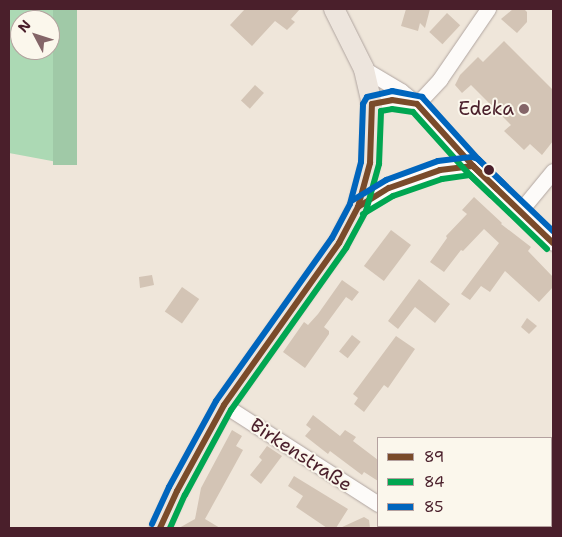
<!DOCTYPE html>
<meta charset="utf-8">
<style>
body{margin:0}
#map{position:relative;width:562px;height:537px;overflow:hidden;background:#efe6da;font-family:"Shantell Sans",sans-serif}
div>[style]{position:absolute}
.green>*{inset:0;background:#acd9b4}
.forest>*{inset:0;background:#a0c9a7;transform-origin:0 0}
.building>*{inset:0;background:#d3c4b5;transform-origin:0 0}
.roads{filter:drop-shadow(0 0 1px #b0a5a0) drop-shadow(0 0 1px #b0a5a0)}
.minor>*{height:15px;margin:-7.5px;padding:0 7.5px;transform-origin:7.5px;border-radius:7.5px;background:#fdfbf9}
.major>*{height:20px;margin:-10px;padding:0 10px;transform-origin:10px;border-radius:10px;background:#ede5dd}
.bus-1>*{height:6px;margin:-3px;padding:0 3px;transform-origin:3px;border-radius:3px;background:#7a4b2a}
.bus-2>*{height:6px;margin:-3px;padding:0 3px;transform-origin:3px;border-radius:3px;background:#00a651}
.bus-3>*{height:6px;margin:-3px;padding:0 3px;transform-origin:3px;border-radius:3px;background:#0065bd}
.dots>*{width:14px;height:14px;translate:-50% -50%;box-sizing:border-box;border:2px solid #fbf7ec;border-radius:50%}
span{translate:-50% -50%;white-space:nowrap;text-align:center;line-height:1.15;-webkit-text-stroke:4px #fbf7ec;paint-order:stroke}
.poi-label{font-size:19px;color:#4a1f2b}
.right{translate:-100% -50%;text-align:right}
.street-label{font-size:19px;color:#4a1f2b}
.frame{position:absolute;inset:0;border:10px solid #4a1f2b;pointer-events:none}
.legend{position:absolute;left:377px;top:437px;width:175px;height:90px;box-sizing:border-box;background:#fbf7ec;border:1px solid #b4a19f;margin:0;padding:6px 9px;list-style:none;font-size:15px;color:#4a1f2b}
.legend li{display:flex;align-items:center;gap:10px;height:25px}
.legend b{width:25px;border:1px solid #b4a19f}
.north{position:absolute;left:10px;top:10px;width:50px;height:50px;box-sizing:border-box;background:#fbf7ec;border:1px solid #b4a19f;border-radius:50%;rotate:310deg;font-size:14px;font-weight:700;line-height:20px;text-align:center;color:#4a1f2b}
.north::after{content:'';display:block;margin:auto;width:18px;height:22px;background:#846568;clip-path:polygon(50% 0,100% 100%,50% 72%,0 100%)}
</style>
<div id="map">
<div class="green">
<i style="clip-path:polygon(evenodd,9px 9px,53px 9px,68px 164px,9px 153px,9px 9px,20px 20px,50px 20px,50px 50px,20px 50px,20px 20px)"></i>
</div>
<div class="forest">
<i style="left:53px;top:9px;width:24px;height:156px"></i>
</div>
<div class="building">
<i style="clip-path:polygon(245px 9px,300px 9px,291px 19px,295px 22px,287px 30px,275px 21px,252px 46px,230px 25px)"></i>
<i style="clip-path:polygon(406px 9px,430px 9px,425px 28px,420px 23px,418px 31px,401px 26px)"></i>
<i style="clip-path:polygon(513px 9px,524px 9px,527px 12px,527px 22px,517px 33px,501px 19px)"></i>
<i style="left:447px;top:13px;width:18px;height:26px;rotate:43deg"></i>
<i style="clip-path:polygon(504px 41px,553px 90px,553px 141px,542px 155px,530px 144px,524px 150px,504px 131px,511px 125px,471px 85px,462px 93px,455px 85px,460px 75px,478px 57px,483px 62px)"></i>
<i style="left:255px;top:85px;width:12px;height:21px;rotate:42deg"></i>
<i style="clip-path:polygon(474px 197px,502px 223px,501px 224px,531px 247px,528px 251px,553px 277px,553px 287px,539px 302px,505px 271px,490px 292px,481px 286px,470px 300px,461px 294px,499px 243px,484px 229px,463px 251px,461px 250px,444px 272px,430px 262px,447px 238px,446px 236px,467px 214px,462px 210px)"></i>
<i style="left:391px;top:230px;width:25px;height:45px;rotate:37deg"></i>
<i style="clip-path:polygon(152px 275px,154px 285px,140px 288px,139px 277px)"></i>
<i style="clip-path:polygon(419px 279px,450px 304px,435px 323px,415px 307px,398px 329px,388px 321px)"></i>
<i style="clip-path:polygon(342px 280px,359px 292px,352px 301px,346px 297px,324px 327px,329px 331px,329px 334px,305px 368px,283px 352px,304px 322px,308px 325px,318px 314px)"></i>
<i style="left:182px;top:287px;width:21px;height:30px;rotate:35deg"></i>
<i style="clip-path:polygon(527px 318px,537px 326px,529px 334px,521px 327px)"></i>
<i style="left:352px;top:335px;width:11px;height:21px;rotate:38deg"></i>
<i style="clip-path:polygon(396px 336px,415px 349px,388px 388px,384px 385px,364px 412px,354px 404px,358px 398px,353px 394px)"></i>
<i style="clip-path:polygon(313px 415px,340px 436px,345px 430px,356px 437px,353px 441px,378px 460px,378px 481px,364px 472px,362px 475px,330px 451px,328px 454px,305px 436px,311px 429px,306px 425px)"></i>
<i style="clip-path:polygon(232px 430px,242px 436px,236px 446px,243px 450px,205px 519px,220px 528px,179px 528px,195px 519px,201px 488px)"></i>
<i style="clip-path:polygon(267px 446px,282px 456px,261px 484px,250px 475px,262px 460px,259px 457px)"></i>
<i style="clip-path:polygon(294px 476px,348px 509px,336px 528px,327px 528px,296px 507px,303px 496px,288px 486px)"></i>
<i style="clip-path:polygon(364px 517px,369px 520px,370px 528px,340px 528px)"></i>
</div>
<div class="roads">
<div class="minor">
<i style="left:364px;top:69px;width:43px;rotate:30.7deg"></i>
<i style="left:401px;top:91px;width:21px;rotate:39deg"></i>
<i style="left:417px;top:104px;width:84px;rotate:47.9deg"></i>
<i style="left:473px;top:166px;width:111px;rotate:43.9deg"></i>
<i style="left:372px;top:104px;width:20px;rotate:-11deg"></i>
<i style="left:392px;top:100px;width:23px;rotate:10deg"></i>
<i style="left:417px;top:104px;width:34px;rotate:-47deg"></i>
<i style="left:440px;top:79px;width:85px;rotate:-55.6deg"></i>
<i style="left:358px;top:207px;width:36px;rotate:-32deg"></i>
<i style="left:389px;top:188px;width:22px;rotate:-24deg"></i>
<i style="left:409px;top:179px;width:32px;rotate:-16deg"></i>
<i style="left:440px;top:170px;width:33px;rotate:-7deg"></i>
<i style="left:520px;top:211px;width:52px;rotate:-50.5deg"></i>
<i style="left:224px;top:405px;width:183px;rotate:32.7deg"></i>
<i style="left:413px;top:526px;width:4px;rotate:27deg"></i>
</div>
<div class="major">
<i style="left:160px;top:528px;width:41px;rotate:-65.3deg"></i>
<i style="left:177px;top:491px;width:98px;rotate:-61.3deg"></i>
<i style="left:224px;top:405px;width:199px;rotate:-54.6deg"></i>
<i style="left:339px;top:243px;width:41px;rotate:-62.2deg"></i>
<i style="left:358px;top:207px;width:46px;rotate:-74.7deg"></i>
<i style="left:370px;top:163px;width:59px;rotate:-88.1deg"></i>
<i style="left:372px;top:104px;width:36px;rotate:-103deg"></i>
<i style="left:364px;top:69px;width:67px;rotate:-116.6deg"></i>
</div>
</div>
<div class="bus-1">
<i style="left:358px;top:207px;width:36px;rotate:-32deg"></i>
<i style="left:389px;top:188px;width:54px;rotate:-19.4deg"></i>
<i style="left:440px;top:170px;width:33px;rotate:-7deg"></i>
<i style="left:473px;top:166px;width:33px;rotate:44deg"></i>
<i style="left:160px;top:528px;width:41px;rotate:-65.3deg"></i>
<i style="left:177px;top:491px;width:98px;rotate:-61.3deg"></i>
<i style="left:224px;top:405px;width:199px;rotate:-54.6deg"></i>
<i style="left:339px;top:243px;width:41px;rotate:-62.2deg"></i>
<i style="left:358px;top:207px;width:46px;rotate:-74.7deg"></i>
<i style="left:370px;top:163px;width:59px;rotate:-88.1deg"></i>
<i style="left:372px;top:104px;width:20px;rotate:-11deg"></i>
<i style="left:392px;top:100px;width:25px;rotate:9deg"></i>
<i style="left:417px;top:104px;width:84px;rotate:47.9deg"></i>
<i style="left:473px;top:166px;width:111px;rotate:43.9deg"></i>
</div>
<div class="bus-2">
<i style="left:363px;top:214px;width:35px;rotate:-31deg"></i>
<i style="left:393px;top:196px;width:52px;rotate:-19.1deg"></i>
<i style="left:442px;top:179px;width:28px;rotate:-8deg"></i>
<i style="left:470px;top:175px;width:29px;rotate:44deg"></i>
<i style="left:170px;top:528px;width:36px;rotate:-66deg"></i>
<i style="left:185px;top:495px;width:97px;rotate:-61.6deg"></i>
<i style="left:231px;top:410px;width:199px;rotate:-54.6deg"></i>
<i style="left:346px;top:248px;width:42px;rotate:-61.6deg"></i>
<i style="left:366px;top:211px;width:49px;rotate:-74.5deg"></i>
<i style="left:379px;top:164px;width:53px;rotate:-87.8deg"></i>
<i style="left:381px;top:111px;width:11px;rotate:-10deg"></i>
<i style="left:392px;top:109px;width:21px;rotate:8deg"></i>
<i style="left:413px;top:112px;width:81px;rotate:48deg"></i>
<i style="left:467px;top:172px;width:111px;rotate:43.9deg"></i>
</div>
<div class="bus-3">
<i style="left:353px;top:200px;width:39px;rotate:-31deg"></i>
<i style="left:386px;top:180px;width:55px;rotate:-20.1deg"></i>
<i style="left:438px;top:161px;width:34px;rotate:-7deg"></i>
<i style="left:472px;top:157px;width:6px;rotate:18deg"></i>
<i style="left:478px;top:159px;width:35px;rotate:44deg"></i>
<i style="left:152px;top:524px;width:41px;rotate:-65.3deg"></i>
<i style="left:169px;top:487px;width:98px;rotate:-61.3deg"></i>
<i style="left:216px;top:401px;width:200px;rotate:-54.6deg"></i>
<i style="left:332px;top:238px;width:38px;rotate:-62deg"></i>
<i style="left:350px;top:204px;width:43px;rotate:-75.3deg"></i>
<i style="left:361px;top:162px;width:58px;rotate:-88deg"></i>
<i style="left:363px;top:104px;width:8px;rotate:-60deg"></i>
<i style="left:367px;top:97px;width:26px;rotate:-13deg"></i>
<i style="left:392px;top:91px;width:31px;rotate:11deg"></i>
<i style="left:422px;top:97px;width:85px;rotate:47.9deg"></i>
<i style="left:479px;top:160px;width:103px;rotate:43.8deg"></i>
</div>
<div class="dots">
<i style="left:524px;top:109px;background:#846568"></i>
<i style="left:489px;top:170px;background:#4a1f2b"></i>
</div>
<div class="poi-label">
<span class="right" style="left:514px;top:109px">Edeka</span>
</div>
<div class="street-label">
<span style="left:301px;top:455px;rotate:33deg">Birkenstraße</span>
</div>
<div class="frame"></div>
<ul class="legend">
<li><b style="height:6px;background:#7a4b2a"></b>89</li>
<li><b style="height:6px;background:#00a651"></b>84</li>
<li><b style="height:6px;background:#0065bd"></b>85</li>
</ul>
<div class="north">N</div>
</div>
